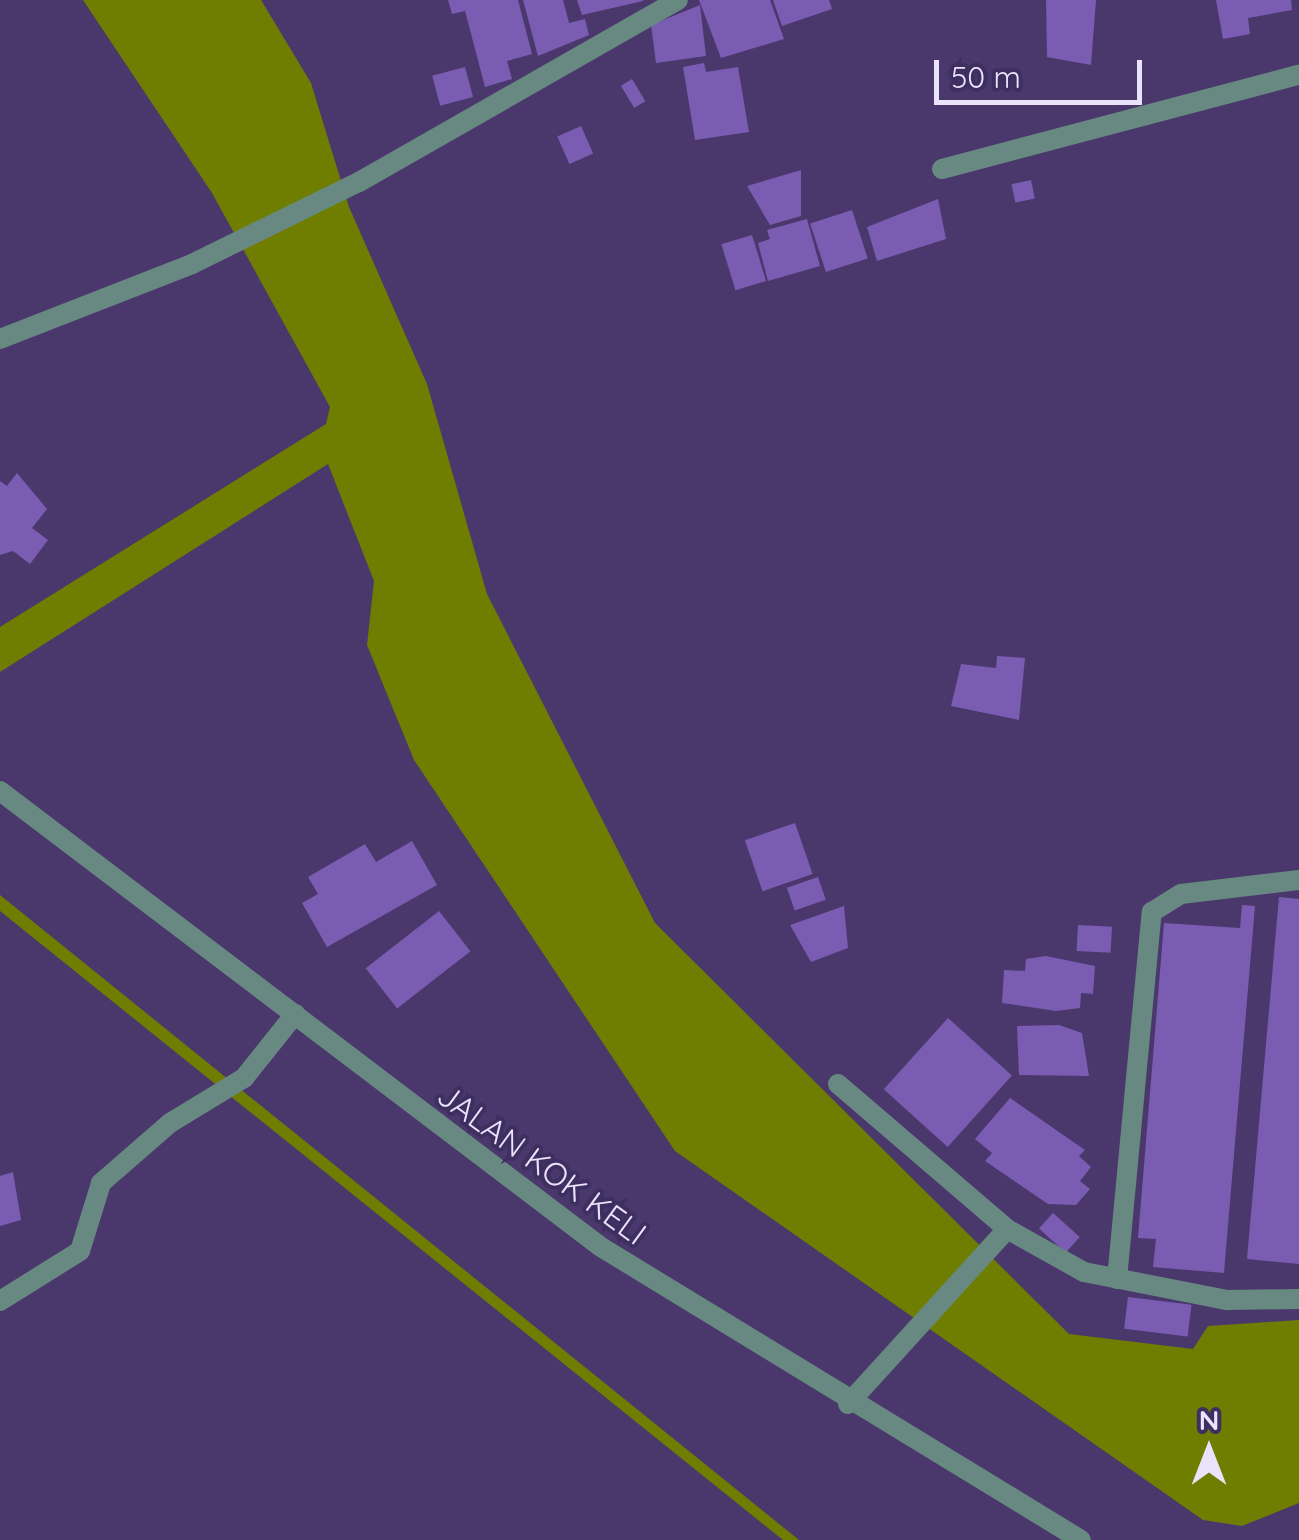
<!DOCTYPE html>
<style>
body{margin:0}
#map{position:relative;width:1299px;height:1540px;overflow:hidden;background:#4a386c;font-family:Quicksand,sans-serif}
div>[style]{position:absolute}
.water>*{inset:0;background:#6f7e00}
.building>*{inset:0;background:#7a5cb2;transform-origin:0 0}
.minor>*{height:20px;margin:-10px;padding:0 10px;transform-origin:10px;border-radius:10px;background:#688981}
.tertiary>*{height:20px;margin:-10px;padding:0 10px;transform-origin:10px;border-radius:10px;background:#688981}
span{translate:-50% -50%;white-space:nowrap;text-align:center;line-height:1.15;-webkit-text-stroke:8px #3f2e60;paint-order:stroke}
.street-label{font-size:32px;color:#eae3fc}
.north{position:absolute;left:1159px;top:1400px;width:100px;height:100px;-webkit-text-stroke:8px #3f2e60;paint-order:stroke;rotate:0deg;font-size:28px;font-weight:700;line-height:40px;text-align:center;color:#eae3fc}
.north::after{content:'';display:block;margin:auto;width:35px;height:45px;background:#eae3fc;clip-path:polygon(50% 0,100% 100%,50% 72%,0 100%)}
.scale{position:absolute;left:934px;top:60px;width:208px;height:45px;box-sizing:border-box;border:5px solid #eae3fc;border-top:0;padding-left:12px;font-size:30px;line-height:35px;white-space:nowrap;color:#eae3fc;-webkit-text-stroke:8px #3f2e60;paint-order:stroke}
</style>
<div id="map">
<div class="water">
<i style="clip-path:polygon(83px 0,261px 0,311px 83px,349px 207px,427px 384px,487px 594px,655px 923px,1069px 1334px,1193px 1349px,1208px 1326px,1299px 1320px,1299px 1503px,1242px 1526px,1203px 1520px,675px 1151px,414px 760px,367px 645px,374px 581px,328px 464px,0 672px,0 627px,326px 424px,330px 407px,212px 193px)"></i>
<i style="clip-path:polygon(0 895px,799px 1540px,783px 1540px,0 911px)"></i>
</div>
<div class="building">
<i style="clip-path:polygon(448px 0,518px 0,532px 54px,507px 61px,512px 79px,485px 87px,465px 11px,452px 14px)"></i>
<i style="clip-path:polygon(523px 0,563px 0,569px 23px,585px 19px,589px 35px,538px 56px)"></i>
<i style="clip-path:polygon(577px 0,643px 0,643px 1px,582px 15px)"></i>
<i style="clip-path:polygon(699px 0,770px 0,784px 39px,721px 58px)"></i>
<i style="clip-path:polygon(773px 0,829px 0,832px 9px,782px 26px)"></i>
<i style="clip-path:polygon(1046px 0,1096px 0,1091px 65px,1047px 57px)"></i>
<i style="clip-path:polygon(1216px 0,1291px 0,1292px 10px,1248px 18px,1250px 34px,1223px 39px)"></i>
<i style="clip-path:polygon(700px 5px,706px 56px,656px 63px,651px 25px)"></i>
<i style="clip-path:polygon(704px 63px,706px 72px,738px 67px,749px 132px,695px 140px,683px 67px)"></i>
<i style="left:465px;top:67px;width:31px;height:34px;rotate:75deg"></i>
<i style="left:632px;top:79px;width:26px;height:13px;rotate:59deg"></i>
<i style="left:581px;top:126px;width:30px;height:26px;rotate:66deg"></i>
<i style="clip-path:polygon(801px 170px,801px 216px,770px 225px,747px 186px)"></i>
<i style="left:1031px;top:180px;width:19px;height:20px;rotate:78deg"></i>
<i style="clip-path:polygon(938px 199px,946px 239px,877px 261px,867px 227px)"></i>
<i style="left:852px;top:210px;width:51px;height:44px;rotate:72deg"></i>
<i style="clip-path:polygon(807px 219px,820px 266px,768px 281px,758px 243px,770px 239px,767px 230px)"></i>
<i style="left:752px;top:235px;width:48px;height:32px;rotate:73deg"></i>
<i style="clip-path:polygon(17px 473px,47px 509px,32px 528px,48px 540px,30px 564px,13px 551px,0 555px,0 481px,7px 486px)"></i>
<i style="clip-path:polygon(997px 656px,1025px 658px,1019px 720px,951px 706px,961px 664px,996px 668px)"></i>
<i style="left:795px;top:823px;width:54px;height:53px;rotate:71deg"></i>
<i style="clip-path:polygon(412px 841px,437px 885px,327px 947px,302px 903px,318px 894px,308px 877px,365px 844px,376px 862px)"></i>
<i style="left:818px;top:877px;width:24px;height:33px;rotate:71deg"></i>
<i style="clip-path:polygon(1279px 897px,1299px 899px,1299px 1264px,1247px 1259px)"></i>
<i style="clip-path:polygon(1242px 905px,1255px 906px,1224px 1273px,1153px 1267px,1156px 1239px,1138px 1238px,1164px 923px,1240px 928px)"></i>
<i style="clip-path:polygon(844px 906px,848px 948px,811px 962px,790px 925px)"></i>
<i style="left:439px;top:911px;width:51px;height:93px;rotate:52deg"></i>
<i style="left:1078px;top:925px;width:34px;height:26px;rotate:3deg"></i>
<i style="clip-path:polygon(1046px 956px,1095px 966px,1093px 994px,1081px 993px,1080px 1008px,1056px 1011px,1002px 1003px,1004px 970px,1025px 971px,1026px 959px)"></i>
<i style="left:948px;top:1018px;width:86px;height:96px;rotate:42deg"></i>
<i style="clip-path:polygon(1059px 1025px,1082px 1033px,1089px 1076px,1019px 1075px,1017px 1026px)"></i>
<i style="clip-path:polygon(1010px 1098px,1085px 1150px,1079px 1156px,1091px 1167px,1080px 1181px,1090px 1189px,1076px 1205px,1048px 1204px,985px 1161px,992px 1153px,975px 1139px)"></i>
<i style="clip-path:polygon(13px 1172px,21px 1220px,0 1226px,0 1176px)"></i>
<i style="left:1053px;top:1213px;width:36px;height:21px;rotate:42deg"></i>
<i style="left:1128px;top:1297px;width:64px;height:32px;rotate:7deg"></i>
</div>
<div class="minor">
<i style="left:942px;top:169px;width:369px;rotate:-14.8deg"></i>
<i style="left:0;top:339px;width:206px;rotate:-21.3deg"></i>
<i style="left:192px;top:264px;width:186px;rotate:-26.2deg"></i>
<i style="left:359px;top:182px;width:367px;rotate:-29.7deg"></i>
<i style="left:838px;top:1084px;width:223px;rotate:40.6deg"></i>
<i style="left:1117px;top:1279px;width:369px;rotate:-84.6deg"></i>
<i style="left:1152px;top:912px;width:34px;rotate:-32deg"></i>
<i style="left:1181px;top:894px;width:119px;rotate:-6.8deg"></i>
<i style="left:0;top:1301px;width:94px;rotate:-32deg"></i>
<i style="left:80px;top:1251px;width:71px;rotate:-72.8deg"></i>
<i style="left:101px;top:1183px;width:91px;rotate:-41deg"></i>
<i style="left:170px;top:1123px;width:87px;rotate:-31.3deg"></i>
<i style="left:244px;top:1078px;width:82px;rotate:-51.4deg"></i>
<i style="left:848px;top:1404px;width:236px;rotate:-47.7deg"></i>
<i style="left:1007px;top:1229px;width:88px;rotate:29.2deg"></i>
<i style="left:1084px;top:1272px;width:146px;rotate:11.1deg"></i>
<i style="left:1227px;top:1300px;width:72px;rotate:-0.8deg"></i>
</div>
<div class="tertiary">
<i style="left:0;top:791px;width:754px;rotate:37.19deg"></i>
<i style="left:601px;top:1247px;width:562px;rotate:31.4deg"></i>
</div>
<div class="street-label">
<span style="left:542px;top:1164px;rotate:36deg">JALAN KOK KELI</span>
</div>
<div class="north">N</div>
<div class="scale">50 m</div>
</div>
